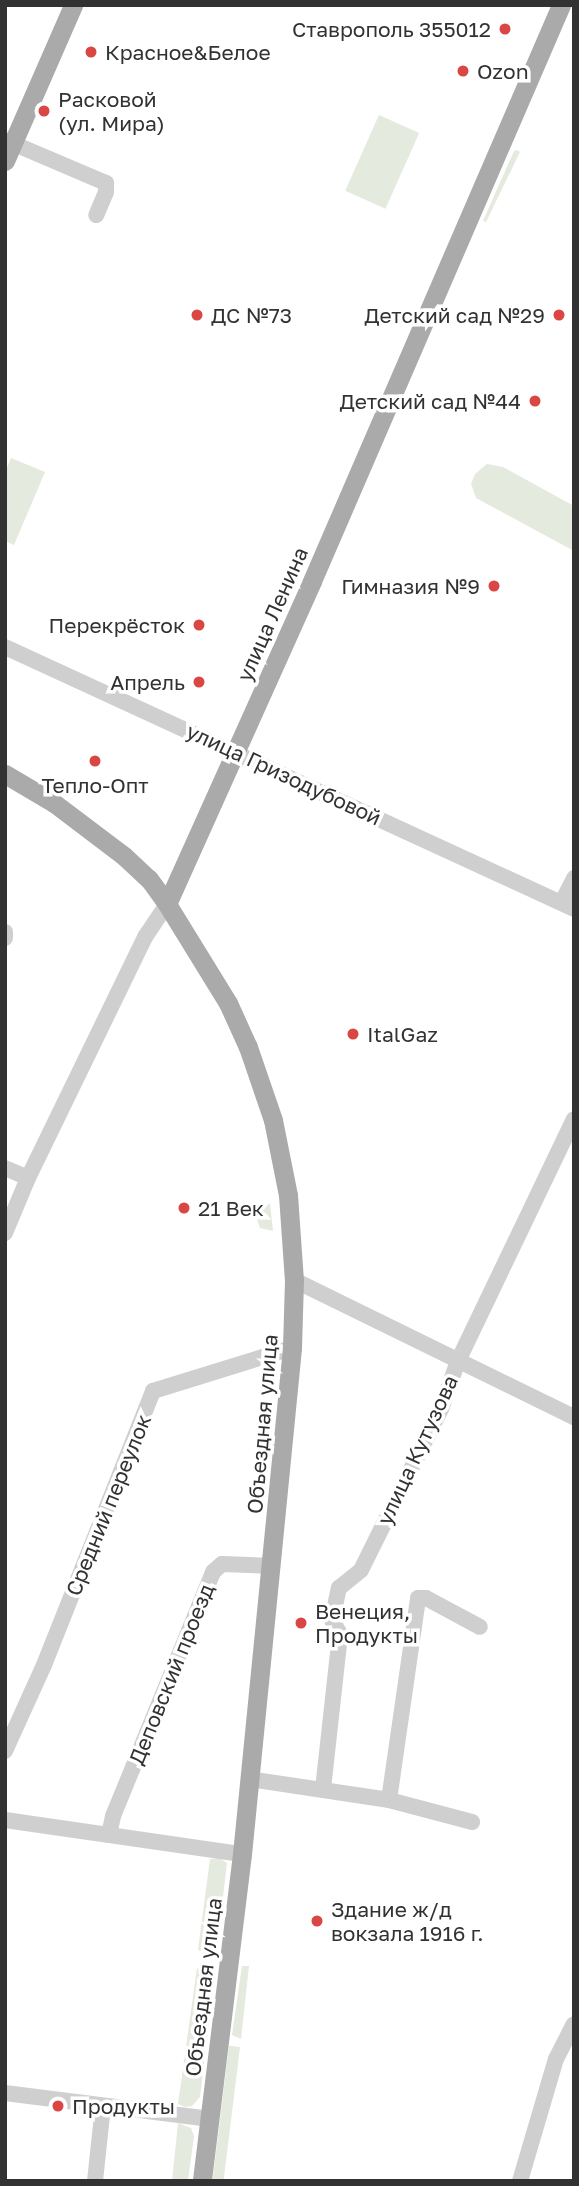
<!DOCTYPE html>
<meta charset="utf-8">
<style>
body{margin:0}
#map{position:relative;width:579px;height:2186px;overflow:hidden;background:#fff;font-family:"Golos Text",sans-serif}
div>[style]{position:absolute}
.green>*{inset:0;background:#e4eade;transform-origin:0 0}
.minor>*{height:16px;margin:-8px;padding:0 8px;transform-origin:8px;border-radius:8px;background:#cfcfcf}
.major>*{height:19px;margin:-9.5px;padding:0 9.5px;transform-origin:9.5px;border-radius:9.5px;background:#aaa}
.dots>*{width:19px;height:19px;translate:-50% -50%;box-sizing:border-box;border:4px solid #fff;border-radius:50%}
span{translate:-50% -50%;white-space:nowrap;text-align:center;line-height:1.15;-webkit-text-stroke:7px #fff;paint-order:stroke}
.poi-label{font-size:21px;color:#323232}
.right{translate:-100% -50%;text-align:right}
.left{translate:0 -50%;text-align:left}
.street-label{font-size:21px;color:#323232}
.frame{position:absolute;inset:0;border:7px solid #323232;pointer-events:none}
</style>
<div id="map">
<div class="green">
<i style="left:379px;top:115px;width:44px;height:83px;rotate:24deg"></i>
<i style="clip-path:polygon(517px 150px,520px 152px,486px 222px,483px 221px,514px 151px)"></i>
<i style="clip-path:polygon(11px 458px,45px 472px,14px 545px,5px 541px,5px 472px)"></i>
<i style="clip-path:polygon(487px 464px,503px 467px,574px 506px,574px 551px,476px 498px,471px 484px,475px 474px)"></i>
<i style="clip-path:polygon(265px 1203px,270px 1204px,273px 1231px,260px 1228px,255px 1214px)"></i>
<i style="clip-path:polygon(219px 1858px,227px 1863px,217px 1947px,208px 1954px,198px 1950px,210px 1859px)"></i>
<i style="clip-path:polygon(242px 1966px,249px 1966px,241px 2039px,232px 2035px)"></i>
<i style="clip-path:polygon(197px 1968px,211px 1975px,213px 1986px,200px 2097px,192px 2106px,185px 2107px,178px 2104px)"></i>
<i style="left:240px;top:2047px;width:135px;height:11px;rotate:97deg"></i>
<i style="clip-path:polygon(178px 2123px,191px 2128px,194px 2136px,188px 2181px,172px 2181px)"></i>
</div>
<div class="minor">
<i style="left:5px;top:140px;width:110px;rotate:23.1deg"></i>
<i style="left:106px;top:183px;width:9px;rotate:90deg"></i>
<i style="left:106px;top:192px;width:25px;rotate:113deg"></i>
<i style="left:5px;top:647px;width:626px;rotate:24.72deg"></i>
<i style="left:562px;top:902px;width:27px;rotate:-63deg"></i>
<i style="left:5px;top:932px;width:6px;rotate:90deg"></i>
<i style="left:5px;top:1168px;width:25px;rotate:23deg"></i>
<i style="left:5px;top:1233px;width:60px;rotate:-67.3deg"></i>
<i style="left:28px;top:1178px;width:268px;rotate:-64.1deg"></i>
<i style="left:145px;top:937px;width:40px;rotate:-56deg"></i>
<i style="left:294px;top:1280px;width:312px;rotate:26.1deg"></i>
<i style="left:5px;top:1751px;width:94px;rotate:-65.6deg"></i>
<i style="left:44px;top:1665px;width:295px;rotate:-68.3deg"></i>
<i style="left:153px;top:1391px;width:145px;rotate:-17.2deg"></i>
<i style="left:249px;top:1779px;width:142px;rotate:8.5deg"></i>
<i style="left:389px;top:1800px;width:86px;rotate:14.8deg"></i>
<i style="left:323px;top:1789px;width:156px;rotate:-83.7deg"></i>
<i style="left:340px;top:1634px;width:16px;rotate:-120deg"></i>
<i style="left:332px;top:1620px;width:33px;rotate:-78deg"></i>
<i style="left:339px;top:1588px;width:28px;rotate:-39deg"></i>
<i style="left:361px;top:1570px;width:180px;rotate:-63.6deg"></i>
<i style="left:441px;top:1409px;width:51px;rotate:-70.5deg"></i>
<i style="left:458px;top:1361px;width:268px;rotate:-64.4deg"></i>
<i style="left:389px;top:1800px;width:204px;rotate:-81.8deg"></i>
<i style="left:418px;top:1598px;width:8px"></i>
<i style="left:426px;top:1598px;width:61px;rotate:28.2deg"></i>
<i style="left:5px;top:1820px;width:239px;rotate:8.2deg"></i>
<i style="left:109px;top:1835px;width:19px;rotate:-78deg"></i>
<i style="left:113px;top:1816px;width:264px;rotate:-67.7deg"></i>
<i style="left:213px;top:1572px;width:12px;rotate:-42deg"></i>
<i style="left:222px;top:1564px;width:50px;rotate:2.3deg"></i>
<i style="left:5px;top:2093px;width:207px;rotate:7.2deg"></i>
<i style="left:95px;top:2181px;width:75px;rotate:-83.9deg"></i>
<i style="left:520px;top:2181px;width:127px;rotate:-73.6deg"></i>
<i style="left:556px;top:2059px;width:39px;rotate:-63deg"></i>
</div>
<div class="major">
<i style="left:5px;top:161px;width:170px;rotate:-66.4deg"></i>
<i style="left:5px;top:774px;width:57px;rotate:30.6deg"></i>
<i style="left:54px;top:803px;width:88px;rotate:37.1deg"></i>
<i style="left:124px;top:856px;width:34px;rotate:43deg"></i>
<i style="left:149px;top:879px;width:31px;rotate:54deg"></i>
<i style="left:167px;top:904px;width:116px;rotate:58.4deg"></i>
<i style="left:228px;top:1003px;width:48px;rotate:65.6deg"></i>
<i style="left:248px;top:1047px;width:77px;rotate:71.1deg"></i>
<i style="left:273px;top:1120px;width:76px;rotate:78.7deg"></i>
<i style="left:288px;top:1195px;width:85px;rotate:86deg"></i>
<i style="left:294px;top:1280px;width:68px;rotate:91.7deg"></i>
<i style="left:292px;top:1348px;width:508px;rotate:95.64deg"></i>
<i style="left:242px;top:1854px;width:329px;rotate:97deg"></i>
<i style="left:167px;top:904px;width:354px;rotate:-65.8deg"></i>
<i style="left:312px;top:581px;width:628px;rotate:-66.62deg"></i>
</div>
<div class="dots">
<i style="left:505px;top:29px;background:#d94643"></i>
<i style="left:91px;top:52px;background:#d94643"></i>
<i style="left:463px;top:71px;background:#d94643"></i>
<i style="left:44px;top:111px;background:#d94643"></i>
<i style="left:197px;top:315px;background:#d94643"></i>
<i style="left:559px;top:315px;background:#d94643"></i>
<i style="left:535px;top:401px;background:#d94643"></i>
<i style="left:494px;top:586px;background:#d94643"></i>
<i style="left:199px;top:625px;background:#d94643"></i>
<i style="left:199px;top:682px;background:#d94643"></i>
<i style="left:95px;top:761px;background:#d94643"></i>
<i style="left:353px;top:1034px;background:#d94643"></i>
<i style="left:184px;top:1208px;background:#d94643"></i>
<i style="left:301px;top:1623px;background:#d94643"></i>
<i style="left:317px;top:1921px;background:#d94643"></i>
<i style="left:58px;top:2106px;background:#d94643"></i>
</div>
<div class="poi-label">
<span class="right" style="left:491px;top:29px">Ставрополь 355012</span>
<span class="left" style="left:105px;top:52px">Красное&amp;Белое</span>
<span class="left" style="left:477px;top:71px">Ozon</span>
<span class="left" style="left:58px;top:111px">Расковой<br>(ул. Мира)</span>
<span class="left" style="left:211px;top:315px">ДС №73</span>
<span class="right" style="left:545px;top:315px">Детский сад №29</span>
<span class="right" style="left:521px;top:401px">Детский сад №44</span>
<span class="right" style="left:480px;top:586px">Гимназия №9</span>
<span class="right" style="left:185px;top:625px">Перекрёсток</span>
<span class="right" style="left:185px;top:682px">Апрель</span>
<span style="left:95px;top:785px">Тепло-Опт</span>
<span class="left" style="left:367px;top:1034px">ItalGaz</span>
<span class="left" style="left:198px;top:1208px">21 Век</span>
<span class="left" style="left:315px;top:1623px">Венеция,<br>Продукты</span>
<span class="left" style="left:331px;top:1921px">Здание ж/д<br>вокзала 1916 г.</span>
<span class="left" style="left:72px;top:2106px">Продукты</span>
</div>
<div class="street-label">
<span style="left:272px;top:614px;rotate:-66deg">улица Ленина</span>
<span style="left:284px;top:774px;rotate:25deg">улица Гризодубовой</span>
<span style="left:262px;top:1424px;rotate:-85deg">Объездная улица</span>
<span style="left:417px;top:1450px;rotate:-65deg">улица Кутузова</span>
<span style="left:108px;top:1505px;rotate:-68deg">Средний переулок</span>
<span style="left:171px;top:1674px;rotate:-68deg">Деповский проезд</span>
<span style="left:203px;top:1987px;rotate:-83deg">Объездная улица</span>
</div>
<div class="frame"></div>
</div>
